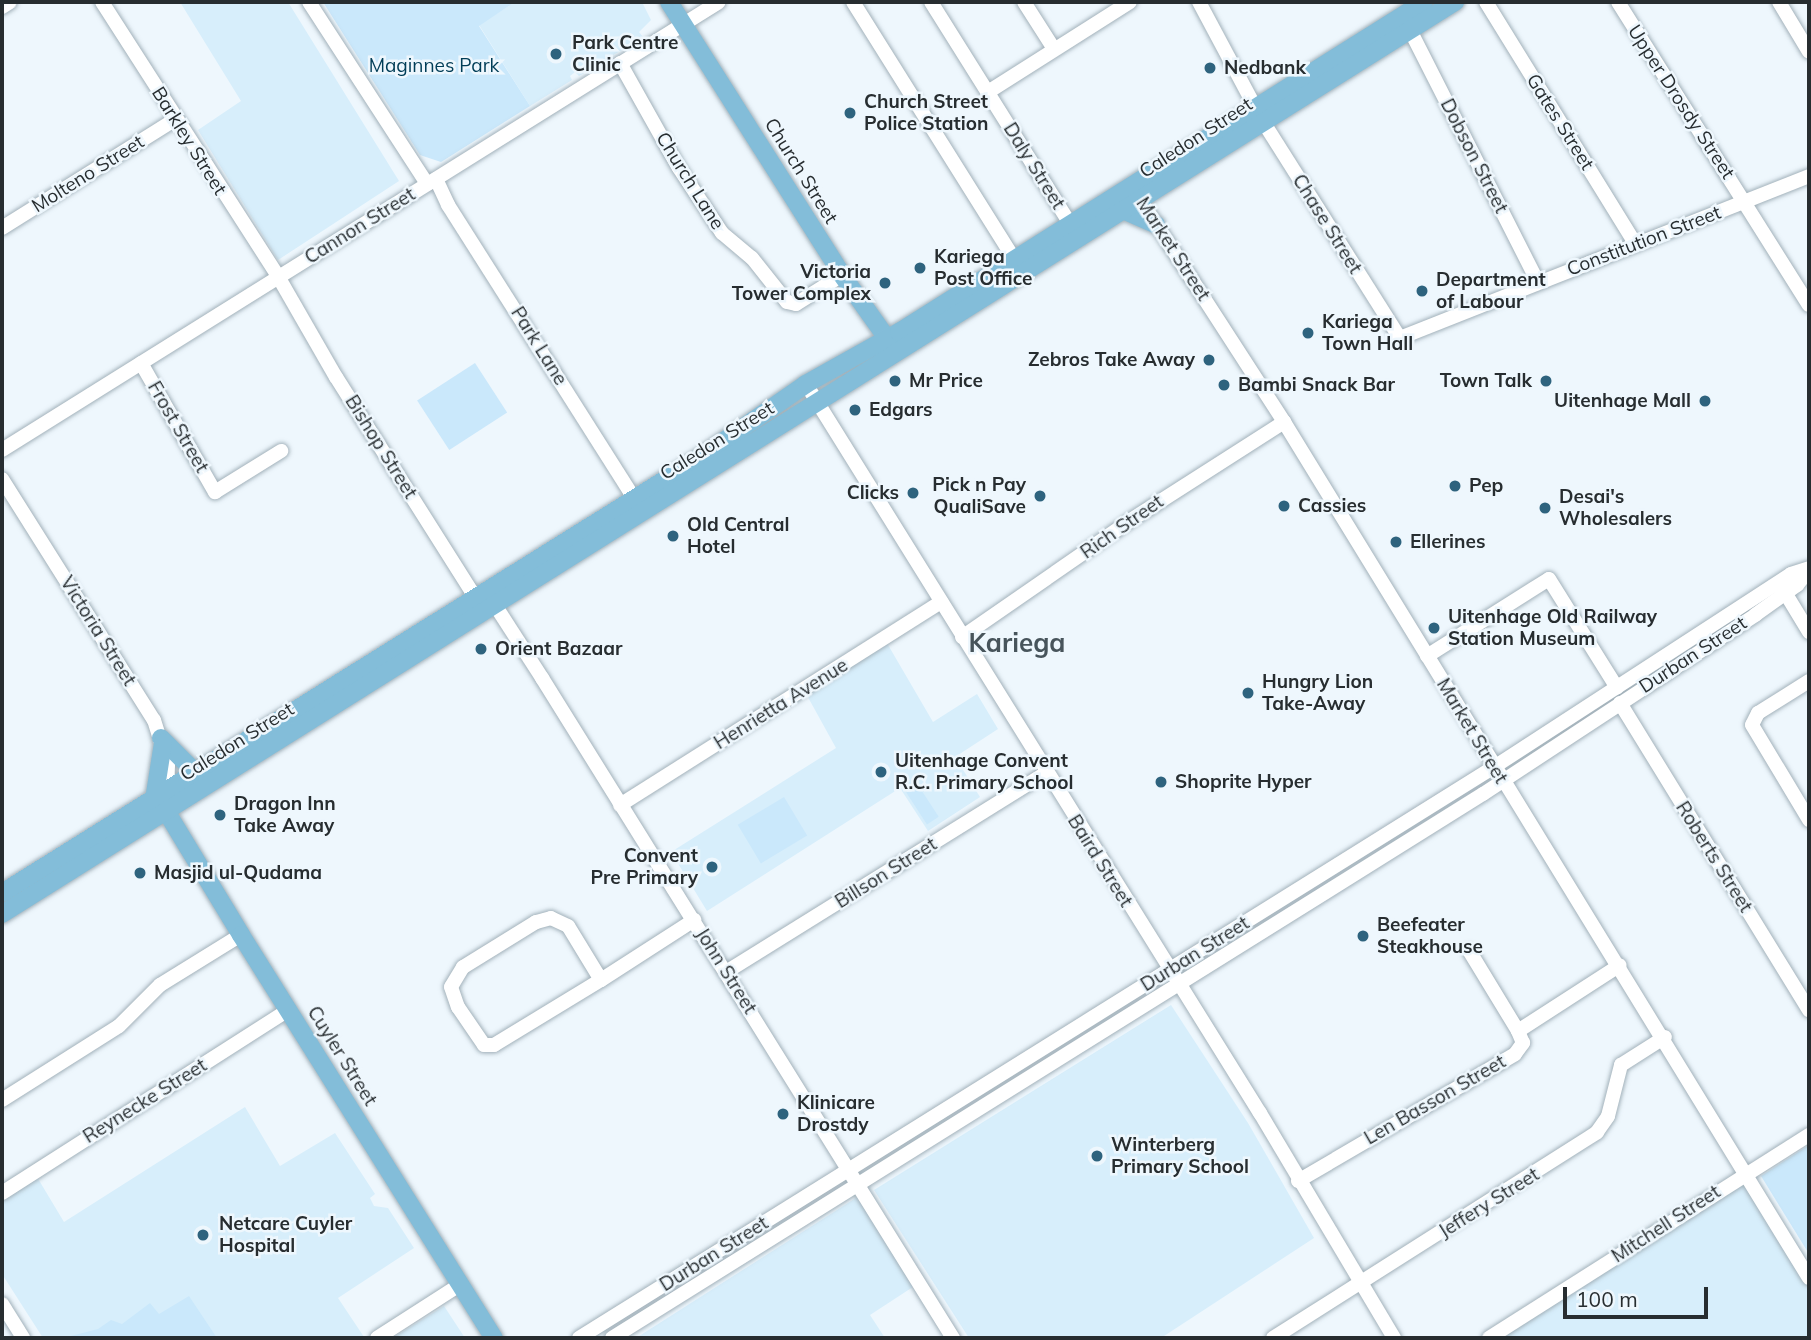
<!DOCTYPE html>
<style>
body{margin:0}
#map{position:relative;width:1811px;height:1340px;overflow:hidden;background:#eef7fd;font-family:Mulish,sans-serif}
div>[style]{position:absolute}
.built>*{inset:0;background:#d7eefb}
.green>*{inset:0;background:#cae8fb;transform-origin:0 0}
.roads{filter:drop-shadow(0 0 2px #a2b1ba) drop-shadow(0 0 2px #a2b1ba)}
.minor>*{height:14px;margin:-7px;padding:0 7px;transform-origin:7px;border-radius:7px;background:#fff}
.major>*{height:18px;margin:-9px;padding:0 9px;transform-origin:9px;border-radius:9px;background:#83bdd9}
.dots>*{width:19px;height:19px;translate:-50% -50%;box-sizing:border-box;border:4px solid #eef7fd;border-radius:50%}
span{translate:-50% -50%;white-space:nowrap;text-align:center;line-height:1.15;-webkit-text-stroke:5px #eef7fd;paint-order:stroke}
.poi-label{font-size:19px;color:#272d30;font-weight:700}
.left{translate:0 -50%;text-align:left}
.right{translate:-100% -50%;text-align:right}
.park-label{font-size:19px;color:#003d57}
.street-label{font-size:19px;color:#272d30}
.district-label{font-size:26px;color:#47545b;font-weight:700}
.frame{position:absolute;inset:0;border:4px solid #272d30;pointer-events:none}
.scale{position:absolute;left:1563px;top:1287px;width:145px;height:32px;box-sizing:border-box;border:4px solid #272d30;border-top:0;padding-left:9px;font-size:21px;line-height:24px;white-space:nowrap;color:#272d30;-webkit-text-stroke:5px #eef7fd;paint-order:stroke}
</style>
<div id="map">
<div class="built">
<i style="clip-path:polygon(180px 2px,288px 2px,399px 181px,278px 260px,198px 130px,241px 101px)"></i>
<i style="clip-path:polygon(515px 2px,642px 2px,651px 20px,639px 32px,643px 37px,579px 76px,575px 72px,570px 76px,572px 80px,530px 106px,479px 25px)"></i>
<i style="clip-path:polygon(884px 638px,933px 722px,977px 694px,998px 729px,955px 757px,980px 797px,928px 831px,900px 788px,707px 911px,671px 852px,836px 748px,804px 690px)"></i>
<i style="clip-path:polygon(1171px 1005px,1248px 1123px,1314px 1238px,1161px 1338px,969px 1338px,874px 1190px)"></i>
<i style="clip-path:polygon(245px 1107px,280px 1166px,335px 1133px,375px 1194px,370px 1198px,374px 1206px,388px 1208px,414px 1248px,338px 1298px,364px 1337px,43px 1338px,2px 1274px,2px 1193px,34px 1172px,64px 1222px)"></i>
<i style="clip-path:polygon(1745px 1174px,1809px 1278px,1809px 1338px,1490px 1338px)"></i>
<i style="clip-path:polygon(862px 1194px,919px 1283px,870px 1315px,885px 1338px,636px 1338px)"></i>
<i style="clip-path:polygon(444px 1306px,465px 1338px,393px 1338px)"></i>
</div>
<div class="green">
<i style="clip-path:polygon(323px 2px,515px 2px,479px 26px,530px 106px,441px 162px,420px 155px)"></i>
<i style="left:475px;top:363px;width:59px;height:69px;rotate:57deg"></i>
<i style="left:918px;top:785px;width:38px;height:14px;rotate:57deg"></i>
<i style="left:784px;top:797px;width:45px;height:54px;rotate:59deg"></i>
<i style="clip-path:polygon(1809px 1145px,1809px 1254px,1761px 1176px)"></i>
<i style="clip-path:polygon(189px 1296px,217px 1338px,63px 1338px,98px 1329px,111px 1320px,122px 1324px,150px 1303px,159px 1314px)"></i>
</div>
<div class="roads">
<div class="minor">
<i style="left:102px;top:2px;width:328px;rotate:57.3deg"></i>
<i style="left:279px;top:278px;width:114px;rotate:60.1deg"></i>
<i style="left:336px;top:377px;width:260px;rotate:57.7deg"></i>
<i style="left:475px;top:597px;width:22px;rotate:22deg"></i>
<i style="left:495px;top:605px;width:87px;rotate:57.2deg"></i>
<i style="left:542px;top:678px;width:778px;rotate:58.09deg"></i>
<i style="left:309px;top:2px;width:217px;rotate:57deg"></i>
<i style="left:853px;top:2px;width:303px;rotate:57.9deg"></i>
<i style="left:931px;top:2px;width:262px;rotate:57.9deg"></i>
<i style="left:1024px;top:2px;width:56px;rotate:57.4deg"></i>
<i style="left:1199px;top:2px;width:134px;rotate:61.9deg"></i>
<i style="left:1262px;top:120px;width:258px;rotate:57.7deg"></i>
<i style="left:1400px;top:338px;width:440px;rotate:-21.6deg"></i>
<i style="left:1486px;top:2px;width:283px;rotate:58.3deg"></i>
<i style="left:1618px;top:2px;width:358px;rotate:57.8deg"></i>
<i style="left:1779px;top:2px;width:58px;rotate:59deg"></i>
<i style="left:2px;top:7px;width:9px;rotate:-32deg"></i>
<i style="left:1410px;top:30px;width:283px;rotate:63.1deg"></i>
<i style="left:620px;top:63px;width:120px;rotate:60.7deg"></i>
<i style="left:679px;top:168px;width:78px;rotate:56.5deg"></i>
<i style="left:722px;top:233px;width:39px;rotate:40deg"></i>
<i style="left:752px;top:258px;width:56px;rotate:51.5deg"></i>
<i style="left:787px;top:302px;width:9px;rotate:13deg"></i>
<i style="left:796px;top:304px;width:54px;rotate:-32.2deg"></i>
<i style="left:988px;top:92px;width:168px;rotate:-32.4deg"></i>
<i style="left:436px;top:179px;width:29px;rotate:65deg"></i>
<i style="left:448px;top:205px;width:358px;rotate:57.6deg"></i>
<i style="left:1136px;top:193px;width:273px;rotate:57.1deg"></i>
<i style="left:1284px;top:422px;width:1004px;rotate:58.48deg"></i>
<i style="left:2px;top:228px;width:203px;rotate:-32.1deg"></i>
<i style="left:141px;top:363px;width:149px;rotate:60.2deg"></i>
<i style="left:215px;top:492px;width:78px;rotate:-31.8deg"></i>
<i style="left:806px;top:384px;width:859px;rotate:58.09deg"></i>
<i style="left:1260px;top:1113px;width:262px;rotate:59.2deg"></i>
<i style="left:2px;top:450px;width:845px;rotate:-32deg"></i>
<i style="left:2px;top:479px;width:285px;rotate:57.8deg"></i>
<i style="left:154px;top:720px;width:47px;rotate:72.7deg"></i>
<i style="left:168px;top:765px;width:28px;rotate:92deg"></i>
<i style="left:1781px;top:586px;width:54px;rotate:58.7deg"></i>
<i style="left:962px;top:637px;width:206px;rotate:-34.7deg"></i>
<i style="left:1131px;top:520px;width:182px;rotate:-32.6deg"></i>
<i style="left:1427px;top:656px;width:144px;rotate:-32.3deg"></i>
<i style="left:1549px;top:579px;width:128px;rotate:58deg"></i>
<i style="left:1809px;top:681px;width:60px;rotate:147.9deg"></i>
<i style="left:1758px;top:713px;width:13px;rotate:117deg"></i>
<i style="left:1752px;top:725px;width:111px;rotate:59deg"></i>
<i style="left:1620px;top:703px;width:361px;rotate:58.4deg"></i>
<i style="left:620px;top:805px;width:380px;rotate:-32.3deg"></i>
<i style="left:1470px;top:952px;width:92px;rotate:58.7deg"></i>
<i style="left:726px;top:972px;width:377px;rotate:-31.9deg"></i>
<i style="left:601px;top:980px;width:63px;rotate:-121.4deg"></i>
<i style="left:568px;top:926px;width:19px;rotate:-155deg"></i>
<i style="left:551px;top:918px;width:16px;rotate:165deg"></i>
<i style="left:536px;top:922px;width:86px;rotate:148.3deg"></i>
<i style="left:463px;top:967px;width:23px;rotate:121deg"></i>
<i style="left:451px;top:987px;width:21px;rotate:71deg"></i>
<i style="left:458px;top:1007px;width:46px;rotate:55.6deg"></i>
<i style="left:484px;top:1045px;width:10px"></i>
<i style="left:494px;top:1045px;width:125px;rotate:-31.3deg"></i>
<i style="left:601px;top:980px;width:111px;rotate:-32.8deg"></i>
<i style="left:2px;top:1100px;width:138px;rotate:-32.3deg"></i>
<i style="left:119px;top:1026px;width:58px;rotate:-45deg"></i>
<i style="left:160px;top:985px;width:95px;rotate:-31.7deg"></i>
<i style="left:1298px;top:1181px;width:251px;rotate:-30.3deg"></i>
<i style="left:1515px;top:1054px;width:14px;rotate:-54deg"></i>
<i style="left:1523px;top:1043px;width:13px;rotate:-113deg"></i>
<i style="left:1518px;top:1031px;width:121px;rotate:-32.9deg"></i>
<i style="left:2px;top:1193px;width:340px;rotate:-32.6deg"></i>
<i style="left:2px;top:1304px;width:40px;rotate:58deg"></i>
<i style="left:377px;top:1338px;width:100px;rotate:-32.7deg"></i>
<i style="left:579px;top:1338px;width:1079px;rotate:-31.97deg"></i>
<i style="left:1494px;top:767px;width:354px;rotate:-33deg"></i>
<i style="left:1791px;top:574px;width:19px;rotate:-18deg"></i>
<i style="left:612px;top:1338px;width:1027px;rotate:-31.99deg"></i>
<i style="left:1483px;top:794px;width:326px;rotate:-33.3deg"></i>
<i style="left:1755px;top:615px;width:52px;rotate:-35.5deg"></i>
<i style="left:1797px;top:585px;width:19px;rotate:-51deg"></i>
<i style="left:1273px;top:1338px;width:384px;rotate:-32.4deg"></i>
<i style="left:1597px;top:1132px;width:19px;rotate:-55deg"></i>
<i style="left:1608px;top:1116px;width:53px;rotate:-75.7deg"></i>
<i style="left:1621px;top:1065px;width:52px;rotate:-32.5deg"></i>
<i style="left:1489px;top:1338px;width:379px;rotate:-32.4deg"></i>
</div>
<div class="major">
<i style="left:669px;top:2px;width:323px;rotate:57.6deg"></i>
<i style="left:842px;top:275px;width:85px;rotate:54.6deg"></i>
<i style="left:1123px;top:210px;width:36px;rotate:24deg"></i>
<i style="left:161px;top:738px;width:51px;rotate:45deg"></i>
<i style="left:154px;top:800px;width:58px;rotate:-81deg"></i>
<i style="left:167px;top:800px;width:11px;rotate:95deg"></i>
<i style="left:166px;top:811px;width:145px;rotate:58.8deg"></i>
<i style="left:241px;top:935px;width:476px;rotate:57.9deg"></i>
<i style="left:2px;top:893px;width:817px;rotate:-31.94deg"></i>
<i style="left:695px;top:461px;width:135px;rotate:-34.7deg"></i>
<i style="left:806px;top:384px;width:107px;rotate:-29.2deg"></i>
<i style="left:899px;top:332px;width:620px;rotate:-32.15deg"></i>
<i style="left:2px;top:914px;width:1716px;rotate:-32.12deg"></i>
</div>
</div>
<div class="dots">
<i style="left:556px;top:54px;background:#2e637e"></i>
<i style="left:1210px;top:68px;background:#2e637e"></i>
<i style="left:850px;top:113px;background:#2e637e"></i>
<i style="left:920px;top:268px;background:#2e637e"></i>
<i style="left:885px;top:283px;background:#2e637e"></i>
<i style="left:1422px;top:291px;background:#2e637e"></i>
<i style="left:1308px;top:333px;background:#2e637e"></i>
<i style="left:1209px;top:360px;background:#2e637e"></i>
<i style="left:895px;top:381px;background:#2e637e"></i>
<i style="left:1546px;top:381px;background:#2e637e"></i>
<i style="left:1224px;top:385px;background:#2e637e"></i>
<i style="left:1705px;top:401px;background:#2e637e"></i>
<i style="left:855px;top:410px;background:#2e637e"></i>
<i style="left:1455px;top:486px;background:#2e637e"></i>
<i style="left:913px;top:493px;background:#2e637e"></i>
<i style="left:1040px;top:496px;background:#2e637e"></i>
<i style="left:1284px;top:506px;background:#2e637e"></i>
<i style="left:1545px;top:508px;background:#2e637e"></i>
<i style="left:673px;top:536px;background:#2e637e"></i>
<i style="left:1396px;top:542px;background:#2e637e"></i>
<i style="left:1434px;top:628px;background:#2e637e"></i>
<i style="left:481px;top:649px;background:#2e637e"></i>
<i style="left:1248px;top:693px;background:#2e637e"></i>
<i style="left:881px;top:772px;background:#2e637e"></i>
<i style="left:1161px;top:782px;background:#2e637e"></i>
<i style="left:220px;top:815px;background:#2e637e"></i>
<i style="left:712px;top:867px;background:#2e637e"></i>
<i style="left:140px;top:873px;background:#2e637e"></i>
<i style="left:1363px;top:936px;background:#2e637e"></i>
<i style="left:783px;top:1114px;background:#2e637e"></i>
<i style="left:1097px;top:1156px;background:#2e637e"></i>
<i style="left:203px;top:1235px;background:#2e637e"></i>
</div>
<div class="poi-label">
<span class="left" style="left:572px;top:54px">Park Centre<br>Clinic</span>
<span class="left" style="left:1224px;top:68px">Nedbank</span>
<span class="left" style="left:864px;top:113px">Church Street<br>Police Station</span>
<span class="left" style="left:934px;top:268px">Kariega<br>Post Office</span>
<span class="right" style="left:871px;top:283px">Victoria<br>Tower Complex</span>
<span class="left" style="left:1436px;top:291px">Department<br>of Labour</span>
<span class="left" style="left:1322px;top:333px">Kariega<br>Town Hall</span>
<span class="right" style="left:1195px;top:360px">Zebros Take Away</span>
<span class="left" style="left:909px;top:381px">Mr Price</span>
<span class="right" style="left:1532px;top:381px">Town Talk</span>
<span class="left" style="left:1238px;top:385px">Bambi Snack Bar</span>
<span class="right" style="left:1691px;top:401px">Uitenhage Mall</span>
<span class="left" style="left:869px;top:410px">Edgars</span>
<span class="right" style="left:1026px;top:496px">Pick n Pay<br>QualiSave</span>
<span class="left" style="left:1469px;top:486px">Pep</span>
<span class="right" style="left:899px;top:493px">Clicks</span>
<span class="left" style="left:1559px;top:508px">Desai's<br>Wholesalers</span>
<span class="left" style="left:1298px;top:506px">Cassies</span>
<span class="left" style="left:687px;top:536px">Old Central<br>Hotel</span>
<span class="left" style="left:1410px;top:542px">Ellerines</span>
<span class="left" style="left:1448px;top:628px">Uitenhage Old Railway<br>Station Museum</span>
<span class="left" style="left:495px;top:649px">Orient Bazaar</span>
<span class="left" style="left:1262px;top:693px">Hungry Lion<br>Take-Away</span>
<span class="left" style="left:895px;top:772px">Uitenhage Convent<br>R.C. Primary School</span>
<span class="left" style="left:1175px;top:782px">Shoprite Hyper</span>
<span class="left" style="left:234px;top:815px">Dragon Inn<br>Take Away</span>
<span class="right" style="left:698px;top:867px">Convent<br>Pre Primary</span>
<span class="left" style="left:154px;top:873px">Masjid ul-Qudama</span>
<span class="left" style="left:1377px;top:936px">Beefeater<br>Steakhouse</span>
<span class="left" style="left:797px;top:1114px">Klinicare<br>Drostdy</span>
<span class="left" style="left:1111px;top:1156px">Winterberg<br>Primary School</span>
<span class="left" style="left:219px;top:1235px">Netcare Cuyler<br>Hospital</span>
</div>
<div class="park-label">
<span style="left:434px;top:66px">Maginnes Park</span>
</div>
<div class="street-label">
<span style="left:1681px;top:102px;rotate:57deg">Upper Drosdy Street</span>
<span style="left:1560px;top:122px;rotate:58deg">Gates Street</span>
<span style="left:1196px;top:138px;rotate:-33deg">Caledon Street</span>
<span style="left:189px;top:141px;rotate:58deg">Barkley Street</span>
<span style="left:1474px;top:156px;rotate:63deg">Dobson Street</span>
<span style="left:1034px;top:166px;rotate:58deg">Daly Street</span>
<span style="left:801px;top:171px;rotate:58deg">Church Street</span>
<span style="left:88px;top:174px;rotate:-32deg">Molteno Street</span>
<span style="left:690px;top:181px;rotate:58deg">Church Lane</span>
<span style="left:1327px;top:224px;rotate:58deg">Chase Street</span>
<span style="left:360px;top:226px;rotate:-32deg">Cannon Street</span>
<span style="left:1644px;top:241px;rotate:-21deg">Constitution Street</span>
<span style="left:1173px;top:249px;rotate:57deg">Market Street</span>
<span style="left:539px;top:346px;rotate:58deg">Park Lane</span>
<span style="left:178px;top:427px;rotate:60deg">Frost Street</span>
<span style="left:717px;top:441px;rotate:-32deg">Caledon Street</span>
<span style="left:381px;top:447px;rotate:58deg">Bishop Street</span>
<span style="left:1122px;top:527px;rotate:-35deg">Rich Street</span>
<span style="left:98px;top:631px;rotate:58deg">Victoria Street</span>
<span style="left:1693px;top:655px;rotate:-33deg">Durban Street</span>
<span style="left:781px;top:704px;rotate:-32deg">Henrietta Avenue</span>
<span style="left:1472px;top:731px;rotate:59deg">Market Street</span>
<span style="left:237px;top:742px;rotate:-32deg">Caledon Street</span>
<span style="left:1714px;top:857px;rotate:58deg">Roberts Street</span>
<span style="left:1100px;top:861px;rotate:58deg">Baird Street</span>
<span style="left:886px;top:873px;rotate:-32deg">Billson Street</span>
<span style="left:1195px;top:954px;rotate:-32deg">Durban Street</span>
<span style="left:726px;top:971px;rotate:58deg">John Street</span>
<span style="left:342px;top:1056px;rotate:58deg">Cuyler Street</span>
<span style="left:1435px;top:1100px;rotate:-30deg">Len Basson Street</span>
<span style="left:145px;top:1101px;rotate:-32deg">Reynecke Street</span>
<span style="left:1489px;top:1203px;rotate:-32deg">Jeffery Street</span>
<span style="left:1666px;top:1224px;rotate:-33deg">Mitchell Street</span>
<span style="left:714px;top:1254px;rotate:-32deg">Durban Street</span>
</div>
<div class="district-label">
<span style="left:1017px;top:643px">Kariega</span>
</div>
<div class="frame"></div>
<div class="scale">100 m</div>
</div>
